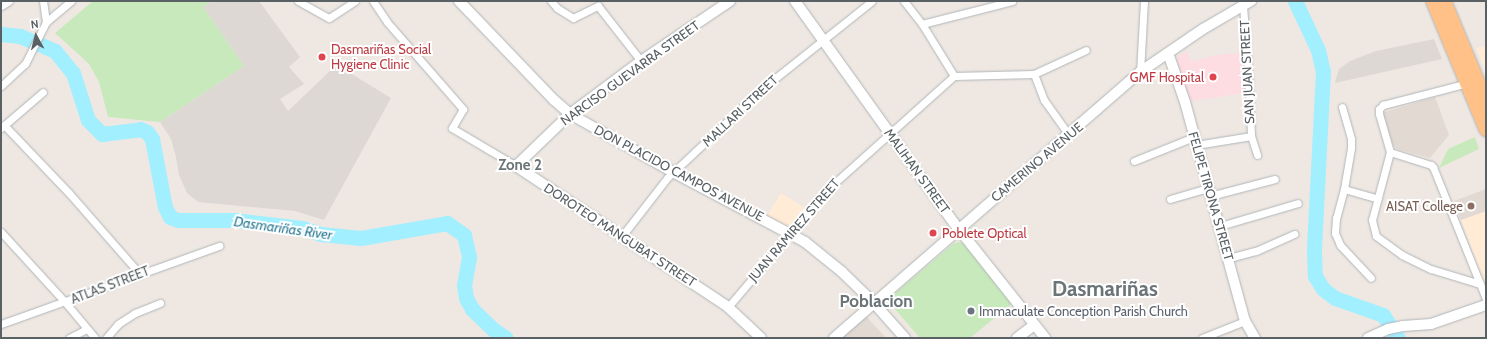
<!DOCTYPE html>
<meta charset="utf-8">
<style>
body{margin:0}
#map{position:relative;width:1487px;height:339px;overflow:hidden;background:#efe8e2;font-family:Cabin,sans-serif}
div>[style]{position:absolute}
.commercial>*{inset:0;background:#ffebd6}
.industrial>*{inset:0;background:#ddd8d4}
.education>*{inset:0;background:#e1d9d2}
.medical>*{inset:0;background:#fddce2}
.green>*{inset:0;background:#c8e9bc}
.river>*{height:15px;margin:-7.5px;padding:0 7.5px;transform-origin:7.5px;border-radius:7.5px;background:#a1efff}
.roads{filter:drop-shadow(0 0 1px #b0b5b9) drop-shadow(0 0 1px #b0b5b9)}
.street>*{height:7px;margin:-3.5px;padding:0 3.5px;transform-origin:3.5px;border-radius:3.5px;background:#fff}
.secondary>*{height:10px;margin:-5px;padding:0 5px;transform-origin:5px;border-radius:5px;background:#fff}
.highway>*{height:14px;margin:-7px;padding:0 7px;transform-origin:7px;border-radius:7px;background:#ffc188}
.dots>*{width:11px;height:11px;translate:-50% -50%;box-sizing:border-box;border:2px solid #fff;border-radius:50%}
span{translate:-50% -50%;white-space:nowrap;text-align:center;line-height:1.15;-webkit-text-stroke:4px #fff;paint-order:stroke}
.health-label{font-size:13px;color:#be3a42}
.left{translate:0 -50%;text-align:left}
.right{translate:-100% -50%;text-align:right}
.street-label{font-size:13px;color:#5a6164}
.education-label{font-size:13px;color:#785e54}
.worship-label{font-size:13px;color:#5b616d}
.water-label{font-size:14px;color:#2d7b95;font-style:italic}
.quarter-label{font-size:15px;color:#6b7476;font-weight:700}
.district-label{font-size:17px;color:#6b7476;font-weight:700}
.town-label{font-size:21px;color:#6b7476;font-weight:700}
.frame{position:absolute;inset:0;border:2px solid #5a6164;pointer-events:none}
.north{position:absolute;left:16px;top:16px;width:40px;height:40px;-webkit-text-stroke:3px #fff;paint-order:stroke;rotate:353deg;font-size:11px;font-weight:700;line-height:16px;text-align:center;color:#5a6164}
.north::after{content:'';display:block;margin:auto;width:14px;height:18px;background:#5a6164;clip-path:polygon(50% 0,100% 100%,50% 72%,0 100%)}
</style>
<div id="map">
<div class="commercial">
<i style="clip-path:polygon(1486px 46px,1486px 72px,1476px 48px)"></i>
<i style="clip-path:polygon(781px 193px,807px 209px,791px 229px,767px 216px)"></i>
<i style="clip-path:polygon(1486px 211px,1486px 287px,1461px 220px)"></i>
</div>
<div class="industrial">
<i style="clip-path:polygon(212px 1px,259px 1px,300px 57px,289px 67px,304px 84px,280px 99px,288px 111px,334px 67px,337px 65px,391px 98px,324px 220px,295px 211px,198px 202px,187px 193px,179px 175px,176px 157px,171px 139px,160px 122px,244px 66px,203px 7px)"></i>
<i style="clip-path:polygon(1434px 39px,1442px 59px,1335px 83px,1339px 69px,1350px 61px,1376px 51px)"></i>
</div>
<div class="education">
<i style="clip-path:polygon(1435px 97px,1449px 135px,1430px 158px,1397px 149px,1393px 145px,1382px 113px)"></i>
<i style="clip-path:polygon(1486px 189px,1486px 211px,1461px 220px,1454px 201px)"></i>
<i style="clip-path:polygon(866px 316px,886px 338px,841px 338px)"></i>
</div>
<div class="medical">
<i style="clip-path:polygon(1187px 51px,1191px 62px,1215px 55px,1242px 53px,1245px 93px,1191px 101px,1176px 58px)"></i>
</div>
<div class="green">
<i style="clip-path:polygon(93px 1px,212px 1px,203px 7px,244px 66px,160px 122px,108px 117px,99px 82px,89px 64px,55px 33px)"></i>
<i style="clip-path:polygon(1475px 137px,1479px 149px,1439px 168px,1448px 149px)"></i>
<i style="clip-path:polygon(958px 242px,963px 243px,1013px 303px,970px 338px,920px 338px,887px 300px,953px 244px)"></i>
</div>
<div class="river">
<i style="left:1295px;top:1px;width:54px;rotate:64.9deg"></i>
<i style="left:1318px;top:50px;width:22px;rotate:77deg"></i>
<i style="left:1323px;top:71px;width:180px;rotate:92.9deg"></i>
<i style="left:1314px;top:251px;width:25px;rotate:88deg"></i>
<i style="left:1315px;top:276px;width:15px;rotate:58deg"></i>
<i style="left:1323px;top:289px;width:15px;rotate:37deg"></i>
<i style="left:1335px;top:298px;width:51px;rotate:19.5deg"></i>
<i style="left:1383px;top:315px;width:27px;rotate:57deg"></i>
<i style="left:1px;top:34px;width:19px;rotate:6deg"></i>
<i style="left:20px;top:36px;width:38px;rotate:23deg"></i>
<i style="left:55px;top:51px;width:28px;rotate:51deg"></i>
<i style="left:73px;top:73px;width:49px;rotate:72.3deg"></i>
<i style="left:88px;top:120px;width:20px;rotate:45deg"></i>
<i style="left:102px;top:134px;width:38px;rotate:-7deg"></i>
<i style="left:140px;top:129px;width:8px;rotate:23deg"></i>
<i style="left:147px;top:132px;width:9px;rotate:54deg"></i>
<i style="left:152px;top:139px;width:69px;rotate:79.2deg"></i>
<i style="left:165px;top:207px;width:11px;rotate:63deg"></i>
<i style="left:170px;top:217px;width:9px;rotate:21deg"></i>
<i style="left:178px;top:220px;width:56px"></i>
<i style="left:234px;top:220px;width:68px;rotate:6.7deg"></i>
<i style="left:302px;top:228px;width:20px;rotate:18deg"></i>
<i style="left:321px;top:234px;width:40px;rotate:5.7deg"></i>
<i style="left:361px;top:238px;width:87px;rotate:-9.9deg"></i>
<i style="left:447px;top:223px;width:21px;rotate:35deg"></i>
<i style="left:464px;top:235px;width:23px;rotate:77deg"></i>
<i style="left:469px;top:257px;width:28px;rotate:100deg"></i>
<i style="left:464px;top:285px;width:13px;rotate:81deg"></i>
<i style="left:466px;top:298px;width:13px;rotate:61deg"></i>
<i style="left:472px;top:309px;width:30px;rotate:44deg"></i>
<i style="left:494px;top:330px;width:14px;rotate:34deg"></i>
</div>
<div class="roads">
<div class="street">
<i style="left:298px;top:1px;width:35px;rotate:29deg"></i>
<i style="left:329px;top:18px;width:31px;rotate:-33deg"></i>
<i style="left:373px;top:1px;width:25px;rotate:56deg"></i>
<i style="left:387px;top:22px;width:116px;rotate:48.9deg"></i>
<i style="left:463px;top:109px;width:22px;rotate:120deg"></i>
<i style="left:452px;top:128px;width:74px;rotate:30.7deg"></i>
<i style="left:551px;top:1px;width:9px;rotate:49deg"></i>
<i style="left:557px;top:8px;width:19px;rotate:32deg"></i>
<i style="left:573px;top:18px;width:28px;rotate:-26deg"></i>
<i style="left:598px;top:6px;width:70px;rotate:52deg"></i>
<i style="left:904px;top:1px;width:29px;rotate:52deg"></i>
<i style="left:922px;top:24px;width:61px;rotate:58.4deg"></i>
<i style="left:1px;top:6px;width:9px;rotate:-32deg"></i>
<i style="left:1243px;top:6px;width:61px;rotate:85.3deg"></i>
<i style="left:1248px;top:67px;width:69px;rotate:87.5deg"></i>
<i style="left:1251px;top:136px;width:20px;rotate:72deg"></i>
<i style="left:46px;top:22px;width:33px;rotate:-40deg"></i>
<i style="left:922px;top:24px;width:93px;rotate:-14.3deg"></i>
<i style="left:1140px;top:72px;width:71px;rotate:-86.8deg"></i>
<i style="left:1034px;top:74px;width:57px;rotate:-24.8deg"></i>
<i style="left:954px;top:76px;width:80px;rotate:-1.4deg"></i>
<i style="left:1034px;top:74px;width:28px;rotate:69deg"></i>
<i style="left:1044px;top:100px;width:43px;rotate:54.5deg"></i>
<i style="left:1px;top:86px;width:33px;rotate:-43deg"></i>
<i style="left:25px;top:64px;width:47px;rotate:-63.4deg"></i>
<i style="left:46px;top:22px;width:21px;rotate:-98deg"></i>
<i style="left:1342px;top:107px;width:33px;rotate:74deg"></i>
<i style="left:1351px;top:139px;width:9px;rotate:90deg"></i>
<i style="left:1351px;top:148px;width:42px;rotate:99.7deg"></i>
<i style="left:1344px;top:189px;width:30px;rotate:105deg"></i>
<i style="left:1336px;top:218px;width:15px;rotate:94deg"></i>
<i style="left:1335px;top:233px;width:13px;rotate:67deg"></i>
<i style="left:1340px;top:245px;width:45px;rotate:46.8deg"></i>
<i style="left:4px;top:125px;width:94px;rotate:46.3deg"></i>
<i style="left:69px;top:193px;width:106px;rotate:48.8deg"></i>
<i style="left:1px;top:128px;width:55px;rotate:-40.6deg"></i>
<i style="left:1196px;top:145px;width:56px;rotate:-9.3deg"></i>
<i style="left:1390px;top:152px;width:70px;rotate:104.8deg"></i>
<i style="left:1372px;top:220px;width:16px;rotate:76deg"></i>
<i style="left:1376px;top:236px;width:32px;rotate:36deg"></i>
<i style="left:1402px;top:255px;width:32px;rotate:26deg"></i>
<i style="left:1431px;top:269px;width:51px;rotate:17deg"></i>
<i style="left:1390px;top:152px;width:43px;rotate:17.6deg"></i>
<i style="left:1431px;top:165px;width:3px;rotate:45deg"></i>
<i style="left:1433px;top:167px;width:142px;rotate:68.1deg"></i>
<i style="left:1390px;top:152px;width:40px;rotate:-106deg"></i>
<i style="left:1379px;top:114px;width:5px;rotate:-90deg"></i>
<i style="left:1379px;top:109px;width:6px;rotate:-45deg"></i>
<i style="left:1383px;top:105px;width:88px;rotate:-14.5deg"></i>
<i style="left:1134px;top:161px;width:65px;rotate:-21.8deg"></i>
<i style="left:1344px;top:189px;width:35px;rotate:16deg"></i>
<i style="left:1210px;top:196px;width:67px;rotate:-14.7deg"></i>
<i style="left:1170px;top:199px;width:40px;rotate:-16deg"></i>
<i style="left:1220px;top:226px;width:81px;rotate:-16.4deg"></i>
<i style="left:1px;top:232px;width:95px;rotate:47.6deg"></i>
<i style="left:65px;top:302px;width:47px;rotate:50.2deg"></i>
<i style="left:622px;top:236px;width:73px;rotate:-52.2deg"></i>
<i style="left:667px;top:178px;width:132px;rotate:-43.2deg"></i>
<i style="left:763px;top:88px;width:139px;rotate:-38.6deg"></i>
<i style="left:1229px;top:258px;width:28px;rotate:-15deg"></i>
<i style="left:1256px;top:251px;width:42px;rotate:-24.1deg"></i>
<i style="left:728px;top:307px;width:156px;rotate:-49.7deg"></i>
<i style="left:829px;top:188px;width:168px;rotate:-41.9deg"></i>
<i style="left:1px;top:324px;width:232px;rotate:-19.7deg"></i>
<i style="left:69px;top:338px;width:20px;rotate:-27deg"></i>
<i style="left:106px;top:338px;width:18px;rotate:-49deg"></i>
<i style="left:118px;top:324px;width:20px;rotate:-33deg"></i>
<i style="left:135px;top:313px;width:27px;rotate:-22deg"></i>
<i style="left:1202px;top:338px;width:46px;rotate:-21.6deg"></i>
</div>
<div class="secondary">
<i style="left:459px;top:1px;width:137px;rotate:46.2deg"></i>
<i style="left:554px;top:100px;width:21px;rotate:41deg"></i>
<i style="left:570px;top:114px;width:118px;rotate:29.4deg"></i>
<i style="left:673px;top:172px;width:149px;rotate:27.9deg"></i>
<i style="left:805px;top:242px;width:48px;rotate:39deg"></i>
<i style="left:842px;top:272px;width:43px;rotate:44.1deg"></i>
<i style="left:873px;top:302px;width:48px;rotate:48.4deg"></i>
<i style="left:730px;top:1px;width:107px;rotate:146deg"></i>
<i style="left:641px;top:61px;width:89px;rotate:143.3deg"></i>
<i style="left:570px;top:114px;width:75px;rotate:136.1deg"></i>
<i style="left:516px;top:166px;width:255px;rotate:33.6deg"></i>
<i style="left:728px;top:307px;width:45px;rotate:43.2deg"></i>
<i style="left:795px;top:1px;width:273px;rotate:54.4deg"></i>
<i style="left:954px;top:223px;width:147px;rotate:51.6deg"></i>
<i style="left:1168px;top:53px;width:52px;rotate:70.9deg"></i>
<i style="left:1185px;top:102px;width:227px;rotate:74.7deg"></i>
<i style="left:1245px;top:321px;width:20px;rotate:60deg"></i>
<i style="left:834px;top:338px;width:405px;rotate:-41deg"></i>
<i style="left:1140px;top:72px;width:76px;rotate:-34.3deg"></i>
<i style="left:1203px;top:29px;width:56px;rotate:-30.3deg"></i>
<i style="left:1017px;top:338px;width:21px;rotate:-37deg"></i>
<i style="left:1368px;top:338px;width:22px;rotate:-24deg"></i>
<i style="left:1388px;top:329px;width:15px;rotate:-11deg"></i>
<i style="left:1403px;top:326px;width:28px;rotate:-4deg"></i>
<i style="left:1431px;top:324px;width:58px;rotate:-19.1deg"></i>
</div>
<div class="highway">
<i style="left:1433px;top:1px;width:139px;rotate:67.5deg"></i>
<i style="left:1444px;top:1px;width:109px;rotate:67.4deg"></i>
</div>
</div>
<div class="dots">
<i style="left:322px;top:57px;background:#e0444e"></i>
<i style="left:1213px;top:77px;background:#e0444e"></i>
<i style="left:1471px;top:206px;background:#8d6e63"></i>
<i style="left:933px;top:233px;background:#e0444e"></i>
<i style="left:971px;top:311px;background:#6b7280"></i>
</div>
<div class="health-label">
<span class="left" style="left:331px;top:57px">Dasmariñas Social<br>Hygiene Clinic</span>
<span class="right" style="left:1204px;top:77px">GMF Hospital</span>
<span class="left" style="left:942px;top:233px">Poblete Optical</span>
</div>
<div class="street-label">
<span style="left:1247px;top:72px;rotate:-93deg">SAN JUAN STREET</span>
<span style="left:630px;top:73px;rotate:-36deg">NARCISO GUEVARRA STREET</span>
<span style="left:740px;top:111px;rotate:-43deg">MALLARI STREET</span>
<span style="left:1037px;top:162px;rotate:-40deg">CAMERINO AVENUE</span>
<span style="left:917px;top:171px;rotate:54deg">MALIHAN STREET</span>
<span style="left:679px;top:173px;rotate:28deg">DON PLACIDO CAMPOS AVENUE</span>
<span style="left:1211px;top:196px;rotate:74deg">FELIPE TIRONA STREET</span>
<span style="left:794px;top:230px;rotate:-49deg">JUAN RAMIREZ STREET</span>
<span style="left:620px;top:235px;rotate:33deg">DOROTEO MANGUBAT STREET</span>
<span style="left:110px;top:285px;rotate:-21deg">ATLAS STREET</span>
</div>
<div class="education-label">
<span class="right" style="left:1463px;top:206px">AISAT College</span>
</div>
<div class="worship-label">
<span class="left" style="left:979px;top:311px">Immaculate Conception Parish Church</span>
</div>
<div class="water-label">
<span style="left:283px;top:228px;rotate:8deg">Dasmariñas River</span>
</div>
<div class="quarter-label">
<span style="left:520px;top:166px">Zone 2</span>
</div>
<div class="district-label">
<span style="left:876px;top:302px">Poblacion</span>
</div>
<div class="town-label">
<span style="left:1105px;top:289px">Dasmariñas</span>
</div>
<div class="frame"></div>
<div class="north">N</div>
</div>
